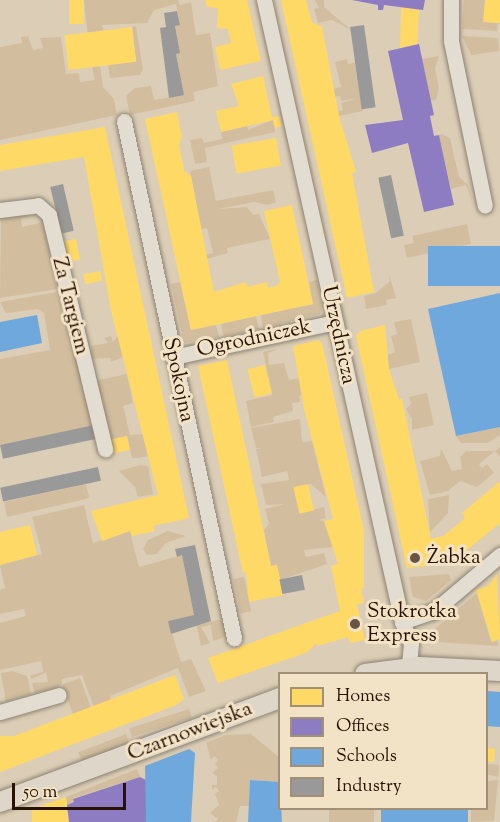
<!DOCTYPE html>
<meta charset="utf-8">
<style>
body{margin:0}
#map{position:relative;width:500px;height:822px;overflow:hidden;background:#dcceb6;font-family:"Sorts Mill Goudy",serif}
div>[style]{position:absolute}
.green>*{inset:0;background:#d2be9e;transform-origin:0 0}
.homes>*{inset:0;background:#ffd966;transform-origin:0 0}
.offices>*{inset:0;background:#8e7cc3}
.schools>*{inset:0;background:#6fa8dc;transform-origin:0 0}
.industry>*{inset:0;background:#999;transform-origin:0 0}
.roads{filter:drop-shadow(0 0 2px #8c8272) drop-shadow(0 0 2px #8c8272)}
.minor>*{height:15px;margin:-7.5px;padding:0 7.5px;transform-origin:7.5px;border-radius:7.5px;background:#e3dcd0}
.major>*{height:20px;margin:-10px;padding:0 10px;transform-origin:10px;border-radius:10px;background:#ded6c8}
.dots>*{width:16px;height:16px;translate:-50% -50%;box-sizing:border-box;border:3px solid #f2e2c6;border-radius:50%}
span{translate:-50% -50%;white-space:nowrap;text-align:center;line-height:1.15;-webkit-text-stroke:6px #f2e2c6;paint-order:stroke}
.street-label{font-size:21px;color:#281204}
.poi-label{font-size:21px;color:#281204}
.left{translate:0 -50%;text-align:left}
.legend{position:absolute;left:278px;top:672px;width:210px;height:138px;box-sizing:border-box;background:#f2e2c6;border:2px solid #a18f78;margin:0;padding:8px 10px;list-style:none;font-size:18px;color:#281204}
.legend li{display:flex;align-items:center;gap:12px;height:30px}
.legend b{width:30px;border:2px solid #a18f78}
.scale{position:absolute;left:12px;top:783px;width:114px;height:27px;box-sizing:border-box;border:3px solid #281204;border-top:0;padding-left:8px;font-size:18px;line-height:21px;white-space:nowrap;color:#281204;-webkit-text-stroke:4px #f2e2c6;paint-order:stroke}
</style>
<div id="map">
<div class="green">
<i style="clip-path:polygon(84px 0,178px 0,180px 5px,191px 2px,196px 35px,210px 33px,218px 86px,193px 92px,195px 101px,130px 115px,126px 96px,135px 88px,151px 86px,154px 100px,183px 95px,176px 54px,180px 53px,175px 26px,180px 24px,176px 4px,154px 10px,147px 23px,102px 25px,104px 33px,88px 36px)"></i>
<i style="clip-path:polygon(315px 0,324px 0,324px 7px,351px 30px,332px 20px,318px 23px,314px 9px,319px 8px)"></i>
<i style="clip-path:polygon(464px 0,485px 0,484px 22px,498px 23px,497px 31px,462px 29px)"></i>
<i style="clip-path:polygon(136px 26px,143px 69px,140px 75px,110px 78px,108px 65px,136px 61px,132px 27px)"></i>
<i style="clip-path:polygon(28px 36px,33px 50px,43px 48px,40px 38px,61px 37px,66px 74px,79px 73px,80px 82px,95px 80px,92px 67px,100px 66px,103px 87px,114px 99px,117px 115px,0 140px,0 47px,22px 43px,21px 37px)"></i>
<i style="clip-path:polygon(462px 36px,498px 38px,499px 51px,471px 55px)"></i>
<i style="clip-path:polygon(439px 56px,435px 68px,439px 88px,436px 100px,431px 101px,422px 59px)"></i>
<i style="clip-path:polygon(347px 59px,348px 64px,356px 62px,363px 111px,339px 116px,337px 111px,343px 110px,341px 103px,358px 98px,341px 101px,340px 96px,334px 97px,332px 89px,341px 87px,335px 62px)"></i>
<i style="clip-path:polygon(273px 120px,275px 132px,205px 148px,207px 162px,195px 164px,190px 140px,202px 138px,204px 143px,222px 139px,221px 132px,247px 126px,248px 130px)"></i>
<i style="clip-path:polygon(442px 134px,450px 138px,459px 177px,468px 185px,472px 200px,466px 185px,451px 189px,439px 135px)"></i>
<i style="clip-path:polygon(209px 167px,216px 201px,273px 190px,276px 202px,268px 205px,254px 202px,218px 209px,247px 207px,253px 215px,259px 214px,270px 239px,227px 248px,228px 253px,206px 259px,205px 255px,213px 253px,207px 228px,200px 230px,190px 171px)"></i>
<i style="clip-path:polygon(17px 212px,30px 217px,21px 218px,22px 227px,44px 222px,57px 289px,0 298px,1px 213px)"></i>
<i style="clip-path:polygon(467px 224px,471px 244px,407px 258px,404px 245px,414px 243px,412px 236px)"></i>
<i style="clip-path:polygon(388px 271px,396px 298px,386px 300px,387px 305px,366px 309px,364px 296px,376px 293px,390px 281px)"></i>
<i style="clip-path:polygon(317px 280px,323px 306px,320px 314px,263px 328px,261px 315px,313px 304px,309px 282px)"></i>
<i style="clip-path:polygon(180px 282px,191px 330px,216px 325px,219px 337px,184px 343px,171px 284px)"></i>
<i style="clip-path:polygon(57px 292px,94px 425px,0 446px,0 359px,50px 350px,44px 313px,38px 309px,6px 313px,0 302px)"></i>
<i style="left:256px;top:316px;width:13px;height:36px;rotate:77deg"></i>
<i style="clip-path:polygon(411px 319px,420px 362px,389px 369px,387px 355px,395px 352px,391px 336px,397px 334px,394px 322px)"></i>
<i style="clip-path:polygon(111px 336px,113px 342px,118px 336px,123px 357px,111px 362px,110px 358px,89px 359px,91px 346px,108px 343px,104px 338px)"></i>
<i style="clip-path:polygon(278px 349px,268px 353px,269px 365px,284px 363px,289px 380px,300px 378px,303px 395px,299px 396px,300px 402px,292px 403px,293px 411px,273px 417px,274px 422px,251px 427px,246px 401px,272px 395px,263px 352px)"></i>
<i style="clip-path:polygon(127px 374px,133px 403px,123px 406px,130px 435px,143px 434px,148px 456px,139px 458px,132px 458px,127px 436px,109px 440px,94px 381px)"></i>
<i style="clip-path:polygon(427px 393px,434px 425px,412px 430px,412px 419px,406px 409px,411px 404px,409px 397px)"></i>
<i style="clip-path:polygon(300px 419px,302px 442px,312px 441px,326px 497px,311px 484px,294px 487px,300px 513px,324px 507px,326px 518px,318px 520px,324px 521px,333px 547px,304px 550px,306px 557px,324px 553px,327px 564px,280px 580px,277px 565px,271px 566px,264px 530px,269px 524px,265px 509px,285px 504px,266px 505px,261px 484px,289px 480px,287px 471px,262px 477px,256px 449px,262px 448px,256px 448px,251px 428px)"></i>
<i style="clip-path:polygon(500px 427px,500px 435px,488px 443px,461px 443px,456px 436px)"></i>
<i style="clip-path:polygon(500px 447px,500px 457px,495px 451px,479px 464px,482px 468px,487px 464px,494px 473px,477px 487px,460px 481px,448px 491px,430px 495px,420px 461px,440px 456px,441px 448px,452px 471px,462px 469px,460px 457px,466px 451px,495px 451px)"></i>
<i style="clip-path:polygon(140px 465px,148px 466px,153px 494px,138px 497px,135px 487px,119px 471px)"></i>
<i style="clip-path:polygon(86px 484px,89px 497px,86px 499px,7px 517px,4px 502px)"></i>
<i style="clip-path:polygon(449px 495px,448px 513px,430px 532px,428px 499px)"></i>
<i style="clip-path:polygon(84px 505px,93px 543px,130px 531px,139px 567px,182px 555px,194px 615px,168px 621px,181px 662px,191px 659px,206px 691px,189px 697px,178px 668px,110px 696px,111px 701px,94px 707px,82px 675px,62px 679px,62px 684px,56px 688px,35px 693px,32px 683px,48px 682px,46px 673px,31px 679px,31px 675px,43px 672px,41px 661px,0 670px,0 623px,26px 616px,24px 609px,0 614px,0 590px,5px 588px,0 565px,42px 554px,32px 517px)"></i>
<i style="clip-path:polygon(168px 531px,186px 536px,166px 543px,157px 554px,147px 555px,143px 549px,148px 540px)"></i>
<i style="clip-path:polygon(449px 574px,451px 580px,426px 601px,413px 597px,409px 577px)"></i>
<i style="left:244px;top:577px;width:35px;height:11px;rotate:78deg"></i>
<i style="clip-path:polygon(477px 593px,491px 642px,497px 640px,498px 646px,436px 642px,430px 633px)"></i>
<i style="clip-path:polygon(225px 619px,225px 637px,213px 641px,211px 625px,201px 627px,210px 643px,201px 646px,196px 624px)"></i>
<i style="clip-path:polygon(13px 671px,27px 676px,31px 694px,6px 701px,1px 673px)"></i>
<i style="left:80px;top:678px;width:32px;height:19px;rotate:70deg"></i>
<i style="left:189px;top:709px;width:9px;height:63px;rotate:72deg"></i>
<i style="left:126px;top:734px;width:9px;height:51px;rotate:69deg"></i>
<i style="clip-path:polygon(251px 734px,279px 757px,279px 782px,250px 780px,249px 806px,240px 806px,236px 822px,215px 822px,218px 819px,210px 813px,219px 805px,215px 794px,219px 791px,216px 787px,212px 790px,212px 785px,217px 785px,217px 776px,212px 773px,218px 768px,215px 764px,218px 760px,214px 756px,211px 760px,206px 743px,226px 735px)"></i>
<i style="clip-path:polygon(487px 764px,499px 765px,498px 777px,487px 774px,487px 781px,498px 780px,494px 821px,471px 822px,471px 809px,486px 808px)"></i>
<i style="clip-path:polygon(137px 769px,140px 777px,73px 798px,74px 802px,67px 805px,66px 797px)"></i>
<i style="left:329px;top:809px;width:45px;height:13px"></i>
</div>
<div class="homes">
<i style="left:69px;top:0;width:15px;height:24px"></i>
<i style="clip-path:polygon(205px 0,247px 0,261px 61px,220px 70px,215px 47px,231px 43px,228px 29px,217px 28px,218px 8px,207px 7px)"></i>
<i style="clip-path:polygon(281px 0,306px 0,312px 22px,322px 27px,339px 116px,356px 172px,352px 173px,374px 292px,347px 298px)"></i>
<i style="clip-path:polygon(485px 0,500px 0,500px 23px,483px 22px)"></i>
<i style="clip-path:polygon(401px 7px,419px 10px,417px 44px,400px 48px)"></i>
<i style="left:132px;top:27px;width:35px;height:68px;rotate:83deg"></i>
<i style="clip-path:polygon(263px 76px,272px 117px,279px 116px,282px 126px,275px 128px,273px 120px,221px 132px,216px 111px,239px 106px,231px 84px)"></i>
<i style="clip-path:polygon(177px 112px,182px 137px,179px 144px,184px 171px,191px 176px,214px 292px,246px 282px,247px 287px,267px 282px,268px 288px,276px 286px,280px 282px,264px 211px,292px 205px,313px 304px,191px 330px,145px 119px)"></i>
<i style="clip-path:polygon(105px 127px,189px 518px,153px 526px,155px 531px,132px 536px,130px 531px,102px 541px,91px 511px,158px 495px,111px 311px,84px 157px,0 171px,0 145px)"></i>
<i style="left:276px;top:138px;width:28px;height:45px;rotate:80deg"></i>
<i style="left:76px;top:239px;width:21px;height:13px;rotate:79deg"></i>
<i style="left:100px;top:271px;width:10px;height:17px;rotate:79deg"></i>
<i style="clip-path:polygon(385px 325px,389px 369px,399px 399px,402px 399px,431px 539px,443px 536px,458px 524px,465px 518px,462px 513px,500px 481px,500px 523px,451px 563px,407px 568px,356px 336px,360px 331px)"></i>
<i style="clip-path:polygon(318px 340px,322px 343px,364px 531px,364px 588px,361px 589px,364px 603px,357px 604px,365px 640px,350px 643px,348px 637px,317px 646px,316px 643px,308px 652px,218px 683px,208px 658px,340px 611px,331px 566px,338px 564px,324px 521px,333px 519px,304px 409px,293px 346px)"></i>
<i style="clip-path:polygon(227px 360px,271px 566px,277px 565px,284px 595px,249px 602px,246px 572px,243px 573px,198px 366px)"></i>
<i style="left:265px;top:365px;width:29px;height:18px;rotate:76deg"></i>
<i style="left:127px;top:436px;width:14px;height:18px;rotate:78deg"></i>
<i style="left:308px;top:484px;width:27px;height:15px;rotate:77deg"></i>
<i style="clip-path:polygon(30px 525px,37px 555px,0 565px,0 532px)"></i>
<i style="clip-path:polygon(497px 574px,500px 639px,492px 642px,476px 590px,488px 586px)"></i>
<i style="clip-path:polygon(175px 675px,184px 699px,176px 705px,0 772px,0 736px,14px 736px)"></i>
<i style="clip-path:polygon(486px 748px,495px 749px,494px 762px,486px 761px)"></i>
<i style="clip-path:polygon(66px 797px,69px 822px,32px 822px,32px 809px)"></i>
</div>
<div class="offices">
<i style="clip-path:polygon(352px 0,425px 0,423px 10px,384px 5px,383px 10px,378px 10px,378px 5px)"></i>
<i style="clip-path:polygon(419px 44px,434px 115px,430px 116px,434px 136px,439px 135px,454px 205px,424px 212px,408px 143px,372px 153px,365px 125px,403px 120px,388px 51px)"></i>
<i style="clip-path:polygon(140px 777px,146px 780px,146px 822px,69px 822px,67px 805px,74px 802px,73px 799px)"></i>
</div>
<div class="schools">
<i style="left:500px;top:246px;width:40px;height:72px;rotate:90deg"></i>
<i style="clip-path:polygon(500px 293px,500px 427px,456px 436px,428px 309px)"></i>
<i style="clip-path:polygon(37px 315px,42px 343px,0 352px,0 322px)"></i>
<i style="clip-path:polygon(488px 691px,500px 692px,500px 727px,486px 726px)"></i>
<i style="clip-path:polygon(189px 749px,195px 753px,191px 822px,146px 822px,145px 766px)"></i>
<i style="clip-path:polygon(250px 780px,280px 782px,282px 822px,248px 822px)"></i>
<i style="left:381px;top:808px;width:87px;height:14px"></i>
</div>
<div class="industry">
<i style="clip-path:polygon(177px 11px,180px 25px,175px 26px,180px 53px,176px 54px,184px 95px,169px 98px,160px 28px,166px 27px,164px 13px)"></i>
<i style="left:364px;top:25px;width:83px;height:14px;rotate:82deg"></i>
<i style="left:391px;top:175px;width:62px;height:13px;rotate:78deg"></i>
<i style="left:63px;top:184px;width:48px;height:13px;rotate:77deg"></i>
<i style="left:94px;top:425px;width:14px;height:96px;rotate:78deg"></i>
<i style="left:98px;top:467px;width:14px;height:100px;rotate:78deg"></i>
<i style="clip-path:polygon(195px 545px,211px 621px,171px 634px,168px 621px,194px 615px,182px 555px,177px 557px,175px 549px)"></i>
<i style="left:302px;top:575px;width:15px;height:23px;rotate:79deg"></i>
</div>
<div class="roads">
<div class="minor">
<i style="left:264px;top:0;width:637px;rotate:77.49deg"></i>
<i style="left:402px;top:622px;width:23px;rotate:67deg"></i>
<i style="left:411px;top:643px;width:25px;rotate:95deg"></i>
<i style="left:451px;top:0;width:41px;rotate:90deg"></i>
<i style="left:451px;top:41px;width:168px;rotate:78.4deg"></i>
<i style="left:124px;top:121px;width:529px;rotate:77.99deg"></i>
<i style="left:0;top:210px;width:38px;rotate:-7deg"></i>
<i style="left:38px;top:205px;width:15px;rotate:42deg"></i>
<i style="left:49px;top:215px;width:241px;rotate:76.5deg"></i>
<i style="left:173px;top:357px;width:166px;rotate:-12.2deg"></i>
<i style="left:402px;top:622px;width:34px;rotate:-19deg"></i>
<i style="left:434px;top:611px;width:87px;rotate:-40.3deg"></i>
<i style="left:0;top:712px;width:61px;rotate:-16.1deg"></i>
</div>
<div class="major">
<i style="left:365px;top:674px;width:55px;rotate:-7.3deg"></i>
<i style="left:420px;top:667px;width:80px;rotate:2.9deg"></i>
<i style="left:0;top:802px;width:299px;rotate:-20.4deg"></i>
</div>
</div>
<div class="dots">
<i style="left:415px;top:558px;background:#675442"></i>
<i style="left:355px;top:624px;background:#675442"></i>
</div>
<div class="street-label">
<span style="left:70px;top:306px;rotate:76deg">Za Targiem</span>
<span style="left:338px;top:335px;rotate:78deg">Urzędnicza</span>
<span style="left:254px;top:339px;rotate:-12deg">Ogrodniczek</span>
<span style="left:178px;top:380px;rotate:78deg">Spokojna</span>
<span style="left:190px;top:732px;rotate:-21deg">Czarnowiejska</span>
</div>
<div class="poi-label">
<span class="left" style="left:427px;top:558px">Żabka</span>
<span class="left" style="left:367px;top:624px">Stokrotka<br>Express</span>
</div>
<ul class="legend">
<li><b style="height:16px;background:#ffd966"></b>Homes</li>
<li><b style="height:16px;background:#8e7cc3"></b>Offices</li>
<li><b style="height:16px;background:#6fa8dc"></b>Schools</li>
<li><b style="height:16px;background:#999"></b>Industry</li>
</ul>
<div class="scale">50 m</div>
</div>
